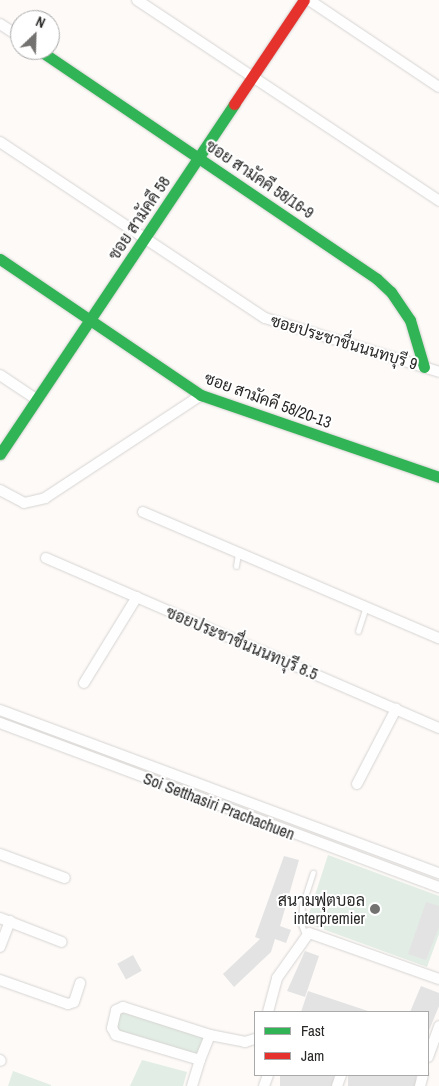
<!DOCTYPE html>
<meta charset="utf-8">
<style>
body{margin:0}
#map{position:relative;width:439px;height:1086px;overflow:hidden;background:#fdfaf8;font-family:"Archivo Narrow",Sarabun,sans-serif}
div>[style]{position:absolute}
.green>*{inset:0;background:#e2ede5;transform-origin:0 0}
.building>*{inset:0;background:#e4e3e3;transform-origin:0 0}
.roads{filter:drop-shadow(0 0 1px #d6d4d2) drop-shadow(0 0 1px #d6d4d2)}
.lane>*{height:5px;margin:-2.5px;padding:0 2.5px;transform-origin:2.5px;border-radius:2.5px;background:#fffefe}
.street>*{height:10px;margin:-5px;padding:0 5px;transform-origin:5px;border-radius:5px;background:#fffefe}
.fast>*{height:11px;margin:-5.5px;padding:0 5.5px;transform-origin:5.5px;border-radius:5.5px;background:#30b455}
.jam>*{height:11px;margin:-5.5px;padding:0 5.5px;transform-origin:5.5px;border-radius:5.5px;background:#e5322d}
.dots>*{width:14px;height:14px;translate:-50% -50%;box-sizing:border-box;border:2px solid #fff;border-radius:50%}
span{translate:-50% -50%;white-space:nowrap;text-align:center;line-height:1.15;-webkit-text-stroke:4px #fff;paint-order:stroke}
.street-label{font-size:16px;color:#292827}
.poi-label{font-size:16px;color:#292827}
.right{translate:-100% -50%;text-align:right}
.legend{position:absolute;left:254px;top:1011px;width:175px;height:65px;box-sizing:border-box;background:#fff;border:1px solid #a9a9a9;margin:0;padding:6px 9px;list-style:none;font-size:15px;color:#292827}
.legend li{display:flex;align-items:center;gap:10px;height:25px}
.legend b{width:25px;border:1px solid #a9a9a9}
.north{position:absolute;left:10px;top:10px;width:50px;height:50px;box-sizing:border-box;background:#fff;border:1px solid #a9a9a9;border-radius:50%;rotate:24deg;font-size:14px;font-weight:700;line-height:20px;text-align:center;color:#292827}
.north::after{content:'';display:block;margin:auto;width:18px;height:22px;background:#737270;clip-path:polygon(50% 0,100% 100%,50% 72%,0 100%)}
</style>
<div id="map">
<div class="green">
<i style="clip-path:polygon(328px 855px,439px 896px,439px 934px,427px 967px,306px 923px)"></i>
<i style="left:118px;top:1007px;width:94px;height:28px;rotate:17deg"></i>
<i style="clip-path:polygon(142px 1060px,187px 1072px,183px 1086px,130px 1086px)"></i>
<i style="clip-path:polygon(13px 1071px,51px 1085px,51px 1086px,8px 1086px)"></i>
</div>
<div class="building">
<i style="clip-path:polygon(284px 856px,299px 860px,280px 926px,291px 930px,286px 943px,275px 939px,271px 952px,234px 987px,223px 974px,260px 939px,255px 937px)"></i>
<i style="clip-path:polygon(426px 902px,439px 906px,439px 927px,426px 960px,408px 954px)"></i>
<i style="clip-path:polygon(305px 951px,319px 956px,305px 997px,287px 991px)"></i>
<i style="left:133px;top:955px;width:18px;height:18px;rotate:61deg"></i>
<i style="clip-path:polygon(421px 986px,439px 993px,439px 1006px,428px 1033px,428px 1012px,410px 1012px)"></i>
<i style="clip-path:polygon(308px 991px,368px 1011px,368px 1012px,301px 1012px)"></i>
<i style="left:280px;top:1075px;width:54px;height:11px"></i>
<i style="left:348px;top:1075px;width:68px;height:12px"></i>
</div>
<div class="roads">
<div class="lane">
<i style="left:236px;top:566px;width:13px;rotate:-81deg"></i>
<i style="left:358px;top:631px;width:25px;rotate:-72deg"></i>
<i style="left:306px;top:937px;width:14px;rotate:-111deg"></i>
<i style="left:301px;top:924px;width:18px;rotate:-87deg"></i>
<i style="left:302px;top:906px;width:35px;rotate:-72deg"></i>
</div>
<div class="street">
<i style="left:137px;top:0;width:363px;rotate:33.6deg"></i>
<i style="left:309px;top:0;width:156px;rotate:33.8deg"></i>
<i style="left:0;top:24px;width:24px;rotate:33deg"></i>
<i style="left:0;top:142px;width:318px;rotate:33.6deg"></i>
<i style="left:265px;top:318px;width:182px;rotate:17.2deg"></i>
<i style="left:0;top:375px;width:43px;rotate:33.7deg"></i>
<i style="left:0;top:490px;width:27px;rotate:28deg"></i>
<i style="left:24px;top:503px;width:22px;rotate:-13deg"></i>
<i style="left:45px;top:498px;width:187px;rotate:-33.4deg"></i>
<i style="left:143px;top:512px;width:322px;rotate:23.1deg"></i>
<i style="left:46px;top:558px;width:428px;rotate:23.4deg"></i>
<i style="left:84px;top:683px;width:101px;rotate:-58.4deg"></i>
<i style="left:0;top:710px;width:468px;rotate:20.4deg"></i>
<i style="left:0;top:723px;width:469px;rotate:20.5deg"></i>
<i style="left:357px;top:784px;width:85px;rotate:-62.5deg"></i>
<i style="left:0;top:854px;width:69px;rotate:20.3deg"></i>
<i style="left:0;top:918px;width:66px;rotate:21.2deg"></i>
<i style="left:0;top:947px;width:28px;rotate:-69deg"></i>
<i style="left:0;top:980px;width:72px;rotate:19.4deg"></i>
<i style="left:68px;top:1004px;width:6px;rotate:-18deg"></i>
<i style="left:74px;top:1002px;width:20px;rotate:-72deg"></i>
<i style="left:268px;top:1012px;width:35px;rotate:-75deg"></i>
<i style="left:277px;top:978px;width:55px;rotate:-54.6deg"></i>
<i style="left:309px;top:933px;width:138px;rotate:19.5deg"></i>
<i style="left:210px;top:1035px;width:27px;rotate:112deg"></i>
<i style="left:200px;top:1060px;width:88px;rotate:-163.4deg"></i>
<i style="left:116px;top:1035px;width:8px;rotate:-120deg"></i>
<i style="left:112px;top:1028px;width:18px;rotate:-77deg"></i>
<i style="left:116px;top:1010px;width:8px;rotate:-23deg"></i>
<i style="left:123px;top:1007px;width:91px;rotate:17.8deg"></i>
<i style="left:210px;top:1035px;width:36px;rotate:11deg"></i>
<i style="left:245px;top:1042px;width:10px;rotate:-17deg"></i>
<i style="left:428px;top:1057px;width:33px;rotate:-70deg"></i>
<i style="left:0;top:1060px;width:1px;rotate:45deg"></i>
<i style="left:192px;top:1086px;width:27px;rotate:-73deg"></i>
<i style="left:264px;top:1086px;width:12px;rotate:-70deg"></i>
<i style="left:337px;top:1086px;width:12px;rotate:-70deg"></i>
<i style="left:420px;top:1086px;width:11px;rotate:-75deg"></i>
</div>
<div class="fast">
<i style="left:39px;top:50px;width:408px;rotate:34.1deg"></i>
<i style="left:377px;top:279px;width:19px;rotate:43deg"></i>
<i style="left:391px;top:292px;width:34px;rotate:56deg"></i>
<i style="left:410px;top:320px;width:49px;rotate:73.4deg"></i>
<i style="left:0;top:259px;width:243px;rotate:34.1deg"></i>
<i style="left:201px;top:395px;width:252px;rotate:19deg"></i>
<i style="left:0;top:454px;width:421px;rotate:-56.2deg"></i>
</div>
<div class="jam">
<i style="left:234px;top:104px;width:125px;rotate:-56.1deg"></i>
</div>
</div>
<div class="dots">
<i style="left:375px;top:909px;background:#737270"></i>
</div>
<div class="street-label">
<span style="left:260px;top:179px;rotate:34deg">ซอย สามัคคี 58/16-9</span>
<span style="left:139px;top:218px;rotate:-56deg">ซอย สามัคคี 58</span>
<span style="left:344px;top:342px;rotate:17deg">ซอยประชาชื่นนนทบุรี 9</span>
<span style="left:268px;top:400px;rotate:20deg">ซอย สามัคคี 58/20-13</span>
<span style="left:242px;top:643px;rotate:23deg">ซอยประชาชื่นนนทบุรี 8.5</span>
<span style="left:219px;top:806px;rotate:21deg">Soi Setthasiri Prachachuen</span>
</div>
<div class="poi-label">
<span class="right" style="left:365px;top:909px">สนามฟุตบอล<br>interpremier</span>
</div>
<ul class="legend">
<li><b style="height:6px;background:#30b455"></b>Fast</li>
<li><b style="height:6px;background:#e5322d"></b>Jam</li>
</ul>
<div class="north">N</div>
</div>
